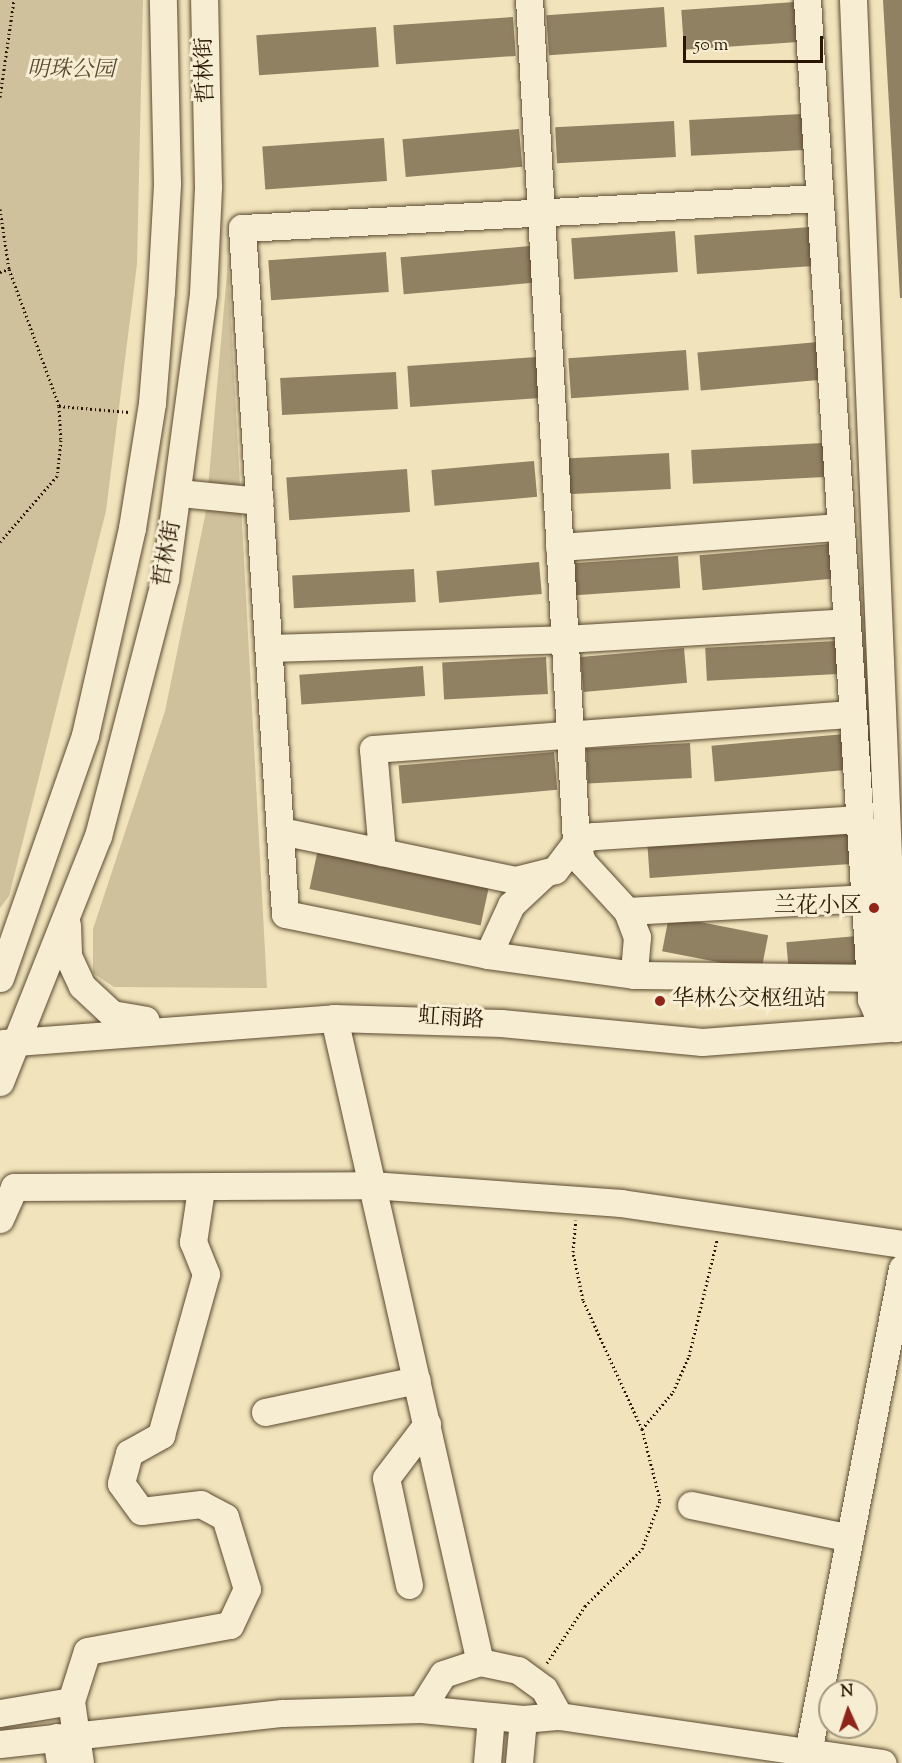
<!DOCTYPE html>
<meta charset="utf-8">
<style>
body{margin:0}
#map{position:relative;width:902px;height:1763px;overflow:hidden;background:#f1e4bc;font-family:"Sorts Mill Goudy","Noto Serif SC",serif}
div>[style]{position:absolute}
.green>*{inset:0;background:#cfc19c}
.building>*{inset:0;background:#918163;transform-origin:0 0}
.path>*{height:3px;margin-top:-1.5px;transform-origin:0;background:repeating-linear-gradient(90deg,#291602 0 1.5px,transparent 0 4.5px)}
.roads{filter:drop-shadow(0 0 2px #5b4a30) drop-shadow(0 0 2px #5b4a30)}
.minor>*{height:27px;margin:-13.5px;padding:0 13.5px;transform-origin:13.5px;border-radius:13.5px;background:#f6edd3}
.dots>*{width:16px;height:16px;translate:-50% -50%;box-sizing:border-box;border:3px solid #f6edd3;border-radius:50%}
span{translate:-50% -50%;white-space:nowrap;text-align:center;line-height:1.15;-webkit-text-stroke:6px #f6edd3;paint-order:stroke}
.street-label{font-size:22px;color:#291602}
.park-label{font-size:22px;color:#5b4930;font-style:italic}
.poi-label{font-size:22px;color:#291602}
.right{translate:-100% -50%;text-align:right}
.left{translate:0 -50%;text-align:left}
.north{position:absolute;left:818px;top:1679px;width:60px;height:60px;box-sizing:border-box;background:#f6edd3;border:2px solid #a4977f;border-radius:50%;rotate:357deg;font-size:16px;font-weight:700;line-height:24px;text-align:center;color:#291602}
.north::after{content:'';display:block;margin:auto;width:21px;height:27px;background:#8f2418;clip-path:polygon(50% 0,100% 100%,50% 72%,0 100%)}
.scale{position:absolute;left:683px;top:36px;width:140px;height:27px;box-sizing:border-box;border:3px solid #291602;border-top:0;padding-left:8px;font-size:18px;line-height:21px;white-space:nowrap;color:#291602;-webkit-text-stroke:4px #f6edd3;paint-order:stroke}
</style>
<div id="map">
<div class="green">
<i style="clip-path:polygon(0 0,143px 0,137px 264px,106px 511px,9px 896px,0 908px)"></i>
<i style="clip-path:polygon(228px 262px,267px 988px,114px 987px,93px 973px,93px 929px,165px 711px,206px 511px)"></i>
</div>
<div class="building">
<i style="clip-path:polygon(883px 0,902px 0,902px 298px,900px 298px)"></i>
<i style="left:795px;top:2px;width:40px;height:114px;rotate:86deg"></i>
<i style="left:664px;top:7px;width:40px;height:118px;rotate:86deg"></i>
<i style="left:513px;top:17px;width:39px;height:120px;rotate:86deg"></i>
<i style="left:376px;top:27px;width:40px;height:120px;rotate:86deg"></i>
<i style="left:802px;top:114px;width:36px;height:113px;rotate:87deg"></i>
<i style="left:674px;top:121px;width:36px;height:119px;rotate:87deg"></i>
<i style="left:519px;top:129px;width:38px;height:117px;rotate:85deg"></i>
<i style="left:384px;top:138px;width:43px;height:122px;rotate:86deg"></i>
<i style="left:811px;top:227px;width:39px;height:117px;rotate:86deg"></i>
<i style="left:675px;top:231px;width:41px;height:104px;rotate:86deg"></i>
<i style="left:530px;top:246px;width:37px;height:130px;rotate:85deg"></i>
<i style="left:386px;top:252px;width:40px;height:118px;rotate:86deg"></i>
<i style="left:818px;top:342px;width:38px;height:121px;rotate:85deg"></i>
<i style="left:686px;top:350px;width:40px;height:118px;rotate:86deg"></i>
<i style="left:537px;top:357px;width:41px;height:130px;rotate:86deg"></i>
<i style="left:396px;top:372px;width:37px;height:116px;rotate:87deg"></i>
<i style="left:823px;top:443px;width:34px;height:132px;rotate:87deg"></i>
<i style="left:669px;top:453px;width:36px;height:103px;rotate:87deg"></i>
<i style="left:534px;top:461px;width:36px;height:103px;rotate:85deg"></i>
<i style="left:407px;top:469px;width:43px;height:121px;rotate:86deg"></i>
<i style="left:829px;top:544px;width:35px;height:130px;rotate:85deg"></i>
<i style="left:678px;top:556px;width:32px;height:105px;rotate:86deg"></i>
<i style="left:539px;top:562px;width:32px;height:103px;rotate:85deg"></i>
<i style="left:414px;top:569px;width:33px;height:122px;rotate:87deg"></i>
<i style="left:836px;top:641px;width:33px;height:131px;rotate:87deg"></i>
<i style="left:684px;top:648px;width:35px;height:104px;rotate:85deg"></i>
<i style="left:546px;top:657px;width:37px;height:104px;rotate:87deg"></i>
<i style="left:423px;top:666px;width:30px;height:124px;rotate:86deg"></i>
<i style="left:845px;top:734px;width:36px;height:134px;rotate:85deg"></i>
<i style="left:690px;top:743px;width:35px;height:104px;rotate:87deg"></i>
<i style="left:554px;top:752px;width:38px;height:156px;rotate:85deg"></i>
<i style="left:848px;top:832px;width:32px;height:201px;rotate:86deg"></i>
<i style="left:318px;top:849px;width:175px;height:41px;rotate:12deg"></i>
<i style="left:669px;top:916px;width:101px;height:36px;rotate:11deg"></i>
<i style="left:857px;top:936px;width:35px;height:71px;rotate:85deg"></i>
</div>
<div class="path">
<i style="left:0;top:97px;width:98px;rotate:-81.8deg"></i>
<i style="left:0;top:209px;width:61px;rotate:81.5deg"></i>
<i style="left:0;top:272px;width:9px;rotate:-18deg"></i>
<i style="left:9px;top:269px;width:146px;rotate:69.9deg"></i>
<i style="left:59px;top:406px;width:34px;rotate:87deg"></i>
<i style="left:61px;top:440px;width:36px;rotate:96deg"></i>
<i style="left:57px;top:476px;width:87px;rotate:130.8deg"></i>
<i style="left:59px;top:406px;width:70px;rotate:4.9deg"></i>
<i style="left:642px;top:1429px;width:48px;rotate:-50deg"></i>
<i style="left:673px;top:1392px;width:39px;rotate:-66deg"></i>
<i style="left:689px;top:1356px;width:119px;rotate:-76.4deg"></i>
<i style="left:547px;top:1663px;width:69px;rotate:-56.3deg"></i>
<i style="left:585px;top:1606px;width:81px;rotate:-45deg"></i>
<i style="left:642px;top:1549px;width:52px;rotate:-69.8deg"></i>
<i style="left:660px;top:1500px;width:73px;rotate:-104.2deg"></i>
<i style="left:642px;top:1429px;width:142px;rotate:-114.6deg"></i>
<i style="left:583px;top:1300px;width:49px;rotate:-101.8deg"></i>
<i style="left:573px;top:1252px;width:32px;rotate:-85deg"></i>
</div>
<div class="roads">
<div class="minor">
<i style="left:807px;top:0;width:1001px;rotate:86.33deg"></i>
<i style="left:871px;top:999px;width:21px;rotate:67deg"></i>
<i style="left:879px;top:1018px;width:19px;rotate:32deg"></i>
<i style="left:853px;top:0;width:1029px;rotate:87.66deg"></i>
<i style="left:819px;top:198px;width:578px;rotate:177.02deg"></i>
<i style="left:242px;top:228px;width:687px;rotate:86.41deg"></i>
<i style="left:285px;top:914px;width:207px;rotate:11.4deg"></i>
<i style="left:488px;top:955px;width:147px;rotate:7.8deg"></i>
<i style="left:634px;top:975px;width:236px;rotate:0.7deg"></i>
<i style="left:179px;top:493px;width:81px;rotate:5.6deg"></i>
<i style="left:559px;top:547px;width:282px;rotate:-4.1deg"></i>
<i style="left:269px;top:648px;width:295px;rotate:-1.7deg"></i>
<i style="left:564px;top:639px;width:283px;rotate:-3.4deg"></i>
<i style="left:859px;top:819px;width:267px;rotate:176.3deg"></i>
<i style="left:593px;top:836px;width:18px;rotate:161deg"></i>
<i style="left:576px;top:842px;width:21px;rotate:73deg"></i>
<i style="left:582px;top:862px;width:67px;rotate:47.4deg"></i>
<i style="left:627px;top:911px;width:237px;rotate:-3.1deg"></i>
<i style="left:281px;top:831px;width:239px;rotate:11.8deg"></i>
<i style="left:515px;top:880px;width:41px;rotate:-14deg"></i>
<i style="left:555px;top:870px;width:35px;rotate:-53deg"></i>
<i style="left:576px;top:842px;width:843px;rotate:-93.19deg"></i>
<i style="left:382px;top:852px;width:103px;rotate:-95deg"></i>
<i style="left:373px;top:749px;width:480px;rotate:-4.2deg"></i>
<i style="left:627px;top:911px;width:28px;rotate:69deg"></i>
<i style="left:637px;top:937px;width:38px;rotate:95deg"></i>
<i style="left:67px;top:925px;width:31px;rotate:88deg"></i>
<i style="left:68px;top:956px;width:33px;rotate:65deg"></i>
<i style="left:82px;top:986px;width:41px;rotate:43deg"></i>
<i style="left:112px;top:1014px;width:34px;rotate:10deg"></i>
<i style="left:488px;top:955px;width:55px;rotate:-65.3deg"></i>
<i style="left:511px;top:905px;width:44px;rotate:-43.2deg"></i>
<i style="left:0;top:978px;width:257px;rotate:-70.7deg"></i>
<i style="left:85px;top:735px;width:212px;rotate:-77.2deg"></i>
<i style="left:132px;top:528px;width:127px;rotate:-80.9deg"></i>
<i style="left:152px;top:403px;width:111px;rotate:-85.4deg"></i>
<i style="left:161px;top:292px;width:109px;rotate:-86.8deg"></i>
<i style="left:167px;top:183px;width:183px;rotate:-91.3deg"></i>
<i style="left:334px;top:1018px;width:660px;rotate:77.23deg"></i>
<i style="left:3px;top:1043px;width:332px;rotate:-4.3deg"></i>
<i style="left:334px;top:1018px;width:167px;rotate:1.7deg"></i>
<i style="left:501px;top:1023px;width:202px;rotate:5.4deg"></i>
<i style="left:702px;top:1042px;width:200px;rotate:-4.3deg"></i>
<i style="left:0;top:1082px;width:265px;rotate:-68.3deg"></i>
<i style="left:98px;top:836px;width:266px;rotate:-75.4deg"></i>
<i style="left:165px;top:579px;width:288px;rotate:-82.4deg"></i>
<i style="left:203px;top:294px;width:108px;rotate:-87.3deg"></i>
<i style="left:208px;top:186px;width:186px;rotate:-91.2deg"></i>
<i style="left:0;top:1219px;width:35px;rotate:-66deg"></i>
<i style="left:14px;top:1187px;width:357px;rotate:-0.3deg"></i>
<i style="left:371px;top:1185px;width:251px;rotate:4.1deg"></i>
<i style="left:621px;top:1203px;width:284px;rotate:8.3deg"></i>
<i style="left:265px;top:1412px;width:155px;rotate:-11.9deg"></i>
<i style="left:691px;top:1505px;width:162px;rotate:11.7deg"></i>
<i style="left:409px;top:1585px;width:109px;rotate:-102.1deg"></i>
<i style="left:386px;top:1478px;width:68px;rotate:-52.8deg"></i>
<i style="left:421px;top:1709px;width:41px;rotate:-57.8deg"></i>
<i style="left:443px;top:1674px;width:39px;rotate:-18deg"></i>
<i style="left:480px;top:1662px;width:39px;rotate:12deg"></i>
<i style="left:518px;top:1670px;width:32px;rotate:36deg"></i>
<i style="left:544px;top:1689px;width:31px;rotate:61deg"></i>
<i style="left:0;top:1713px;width:72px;rotate:-9.6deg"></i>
<i style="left:56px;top:1737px;width:26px;rotate:81deg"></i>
<i style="left:0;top:1744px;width:284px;rotate:-6.3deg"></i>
<i style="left:282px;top:1713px;width:139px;rotate:-1.6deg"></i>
<i style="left:421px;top:1709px;width:102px;rotate:5.6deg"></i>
<i style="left:523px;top:1719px;width:36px;rotate:-5deg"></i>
<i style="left:559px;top:1716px;width:327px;rotate:8.3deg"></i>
<i style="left:808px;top:1752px;width:493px;rotate:-79deg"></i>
<i style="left:80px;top:1763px;width:63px;rotate:-98.3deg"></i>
<i style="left:71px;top:1701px;width:52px;rotate:-72.3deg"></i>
<i style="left:87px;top:1651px;width:145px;rotate:-10.3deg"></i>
<i style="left:230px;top:1625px;width:40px;rotate:-65deg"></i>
<i style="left:247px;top:1589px;width:75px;rotate:-107deg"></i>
<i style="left:225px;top:1517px;width:27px;rotate:-152deg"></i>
<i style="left:201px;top:1504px;width:60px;rotate:173.3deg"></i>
<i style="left:141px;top:1511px;width:34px;rotate:-126deg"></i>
<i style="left:121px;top:1483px;width:31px;rotate:-75deg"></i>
<i style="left:129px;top:1453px;width:37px;rotate:-29deg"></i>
<i style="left:161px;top:1435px;width:167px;rotate:-74.4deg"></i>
<i style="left:206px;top:1274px;width:35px;rotate:-112deg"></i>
<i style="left:193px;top:1242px;width:54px;rotate:-81.4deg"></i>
<i style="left:487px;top:1763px;width:47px;rotate:-85.1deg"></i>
<i style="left:519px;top:1763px;width:44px;rotate:-84.8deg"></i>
</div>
</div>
<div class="dots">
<i style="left:874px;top:908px;background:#8f2418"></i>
<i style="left:660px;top:1001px;background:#8f2418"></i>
</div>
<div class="street-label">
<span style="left:207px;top:70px;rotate:-92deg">哲林街</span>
<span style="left:169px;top:554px;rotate:-80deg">哲林街</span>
<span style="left:451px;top:1020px;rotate:4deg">虹雨路</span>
</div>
<div class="park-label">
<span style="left:71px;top:72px">明珠公园</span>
</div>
<div class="poi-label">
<span class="right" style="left:862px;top:908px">兰花小区</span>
<span class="left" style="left:672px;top:1001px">华林公交枢纽站</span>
</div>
<div class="north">N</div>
<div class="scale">50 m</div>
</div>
